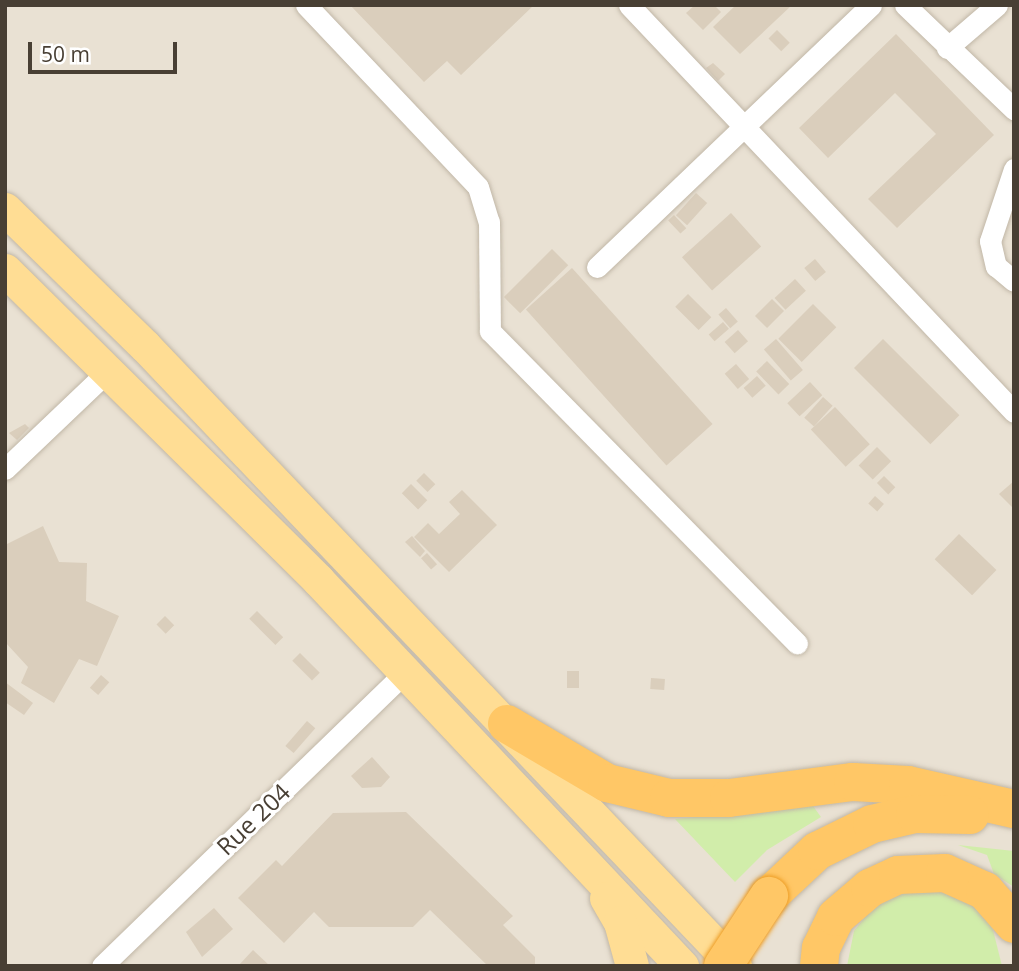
<!DOCTYPE html>
<style>
body{margin:0}
#map{position:relative;width:1019px;height:971px;overflow:hidden;background:#f4efe5;font-family:"Open Sans",sans-serif}
div>[style]{position:absolute}
.residential>*{inset:0;background:#e9e1d3;transform-origin:0 0}
.green>*{inset:0;background:#d1edaa}
.building>*{inset:0;background:#dacebc;transform-origin:0 0}
.roads{filter:drop-shadow(0 0 2px #c1b7a7) drop-shadow(0 0 2px #c1b7a7)}
.street>*{height:21px;margin:-10.5px;padding:0 10.5px;transform-origin:10.5px;border-radius:10.5px;background:#fff}
.primary>*{height:33px;margin:-16.5px;padding:0 16.5px;transform-origin:16.5px;border-radius:16.5px;background:#ffdd94}
.highway>*{height:38px;margin:-19px;padding:0 19px;transform-origin:19px;border-radius:19px;background:#ffc766}
.bridges{filter:drop-shadow(0 0 2px #ee9e26) drop-shadow(0 0 2px #ee9e26)}
.highway-bridge>*{height:38px;margin:-19px;padding:0 19px;transform-origin:19px;border-radius:19px;background:#ffc766}
span{translate:-50% -50%;white-space:nowrap;text-align:center;line-height:1.15;-webkit-text-stroke:6px #fff;paint-order:stroke}
.street-label{font-size:24px;color:#483f34}
.frame{position:absolute;inset:0;border:7px solid #483f34;pointer-events:none}
.scale{position:absolute;left:28px;top:42px;width:149px;height:32px;box-sizing:border-box;border:4px solid #483f34;border-top:0;padding-left:9px;font-size:21px;line-height:24px;white-space:nowrap;color:#483f34;-webkit-text-stroke:5px #fff;paint-order:stroke}
</style>
<div id="map">
<div class="residential">
<i style="left:5px;top:5px;width:1009px;height:961px"></i>
</div>
<div class="green">
<i style="clip-path:polygon(813px 806px,821px 817px,767px 850px,735px 882px,675px 819px)"></i>
<i style="clip-path:polygon(958px 845px,1014px 851px,1014px 887px,994px 874px,987px 855px)"></i>
<i style="clip-path:polygon(930px 888px,972px 904px,992px 926px,1002px 966px,847px 966px,854px 931px,873px 907px,899px 892px)"></i>
</div>
<div class="building">
<i style="clip-path:polygon(350px 5px,534px 5px,461px 75px,447px 61px,424px 82px)"></i>
<i style="clip-path:polygon(695px 5px,714px 5px,721px 12px,703px 30px,686px 13px)"></i>
<i style="clip-path:polygon(736px 5px,792px 5px,740px 54px,713px 27px)"></i>
<i style="left:777px;top:30px;width:18px;height:12px;rotate:45deg"></i>
<i style="clip-path:polygon(896px 34px,994px 135px,897px 228px,868px 199px,936px 134px,895px 93px,828px 158px,799px 128px)"></i>
<i style="clip-path:polygon(713px 63px,725px 74px,718px 81px,706px 68px)"></i>
<i style="left:696px;top:193px;width:15px;height:30px;rotate:42deg"></i>
<i style="left:731px;top:213px;width:45px;height:66px;rotate:48deg"></i>
<i style="left:674px;top:215px;width:18px;height:8px;rotate:47deg"></i>
<i style="left:552px;top:249px;width:23px;height:68px;rotate:45deg"></i>
<i style="left:815px;top:259px;width:17px;height:14px;rotate:50deg"></i>
<i style="left:572px;top:268px;width:210px;height:62px;rotate:48deg"></i>
<i style="left:795px;top:279px;width:16px;height:28px;rotate:47deg"></i>
<i style="left:688px;top:294px;width:33px;height:18px;rotate:45deg"></i>
<i style="left:772px;top:299px;width:17px;height:24px;rotate:45deg"></i>
<i style="left:813px;top:304px;width:33px;height:49px;rotate:45deg"></i>
<i style="left:726px;top:308px;width:18px;height:10px;rotate:49deg"></i>
<i style="left:723px;top:322px;width:9px;height:19px;rotate:49deg"></i>
<i style="left:738px;top:330px;width:15px;height:18px;rotate:48deg"></i>
<i style="left:776px;top:339px;width:41px;height:16px;rotate:49deg"></i>
<i style="left:883px;top:339px;width:108px;height:41px;rotate:45deg"></i>
<i style="left:767px;top:361px;width:32px;height:15px;rotate:46deg"></i>
<i style="left:736px;top:364px;width:20px;height:15px;rotate:49deg"></i>
<i style="left:757px;top:376px;width:13px;height:18px;rotate:48deg"></i>
<i style="left:810px;top:382px;width:18px;height:31px;rotate:47deg"></i>
<i style="left:823px;top:397px;width:13px;height:28px;rotate:42deg"></i>
<i style="left:835px;top:407px;width:51px;height:33px;rotate:47deg"></i>
<i style="clip-path:polygon(25px 424px,29px 428px,17px 440px,9px 433px)"></i>
<i style="left:877px;top:447px;width:20px;height:26px;rotate:45deg"></i>
<i style="left:424px;top:473px;width:16px;height:11px;rotate:45deg"></i>
<i style="left:884px;top:476px;width:16px;height:10px;rotate:45deg"></i>
<i style="clip-path:polygon(1014px 481px,1014px 509px,999px 494px)"></i>
<i style="left:411px;top:484px;width:23px;height:13px;rotate:45deg"></i>
<i style="clip-path:polygon(462px 490px,497px 525px,449px 572px,414px 537px,428px 523px,439px 534px,460px 514px,449px 502px)"></i>
<i style="left:875px;top:496px;width:12px;height:10px;rotate:42deg"></i>
<i style="clip-path:polygon(43px 526px,59px 562px,87px 563px,86px 601px,119px 616px,97px 666px,79px 659px,54px 703px,21px 683px,28px 667px,5px 642px,5px 545px)"></i>
<i style="left:959px;top:534px;width:52px;height:35px;rotate:44deg"></i>
<i style="clip-path:polygon(412px 536px,425px 551px,420px 557px,405px 542px)"></i>
<i style="left:427px;top:553px;width:15px;height:8px;rotate:48deg"></i>
<i style="left:257px;top:611px;width:37px;height:11px;rotate:45deg"></i>
<i style="left:165px;top:616px;width:13px;height:12px;rotate:45deg"></i>
<i style="left:300px;top:653px;width:28px;height:11px;rotate:45deg"></i>
<i style="left:567px;top:671px;width:12px;height:17px"></i>
<i style="left:101px;top:675px;width:11px;height:17px;rotate:41deg"></i>
<i style="left:651px;top:678px;width:14px;height:11px;rotate:4deg"></i>
<i style="clip-path:polygon(5px 682px,33px 703px,24px 715px,5px 702px)"></i>
<i style="left:307px;top:721px;width:11px;height:33px;rotate:41deg"></i>
<i style="clip-path:polygon(372px 757px,390px 777px,381px 787px,362px 788px,351px 776px)"></i>
<i style="clip-path:polygon(406px 812px,513px 916px,503px 925px,535px 957px,535px 966px,488px 966px,430px 910px,413px 927px,329px 927px,314px 912px,284px 943px,238px 898px,276px 860px,282px 866px,333px 813px)"></i>
<i style="clip-path:polygon(214px 908px,233px 929px,202px 957px,186px 932px)"></i>
<i style="clip-path:polygon(253px 950px,270px 966px,238px 966px)"></i>
</div>
<div class="roads">
<div class="street">
<i style="left:306px;top:5px;width:250px;rotate:46.6deg"></i>
<i style="left:478px;top:187px;width:37px;rotate:73deg"></i>
<i style="left:489px;top:222px;width:109px;rotate:89.5deg"></i>
<i style="left:490px;top:331px;width:438px;rotate:45.5deg"></i>
<i style="left:629px;top:5px;width:560px;rotate:46.59deg"></i>
<i style="left:905px;top:5px;width:151px;rotate:43.7deg"></i>
<i style="left:947px;top:48px;width:66px;rotate:-40.7deg"></i>
<i style="left:1014px;top:169px;width:76px;rotate:108.4deg"></i>
<i style="left:990px;top:241px;width:26px;rotate:77deg"></i>
<i style="left:996px;top:266px;width:23px;rotate:40deg"></i>
<i style="left:597px;top:267px;width:379px;rotate:-43.7deg"></i>
<i style="left:5px;top:469px;width:141px;rotate:-43.6deg"></i>
<i style="left:102px;top:966px;width:421px;rotate:-44.1deg"></i>
</div>
<div class="primary">
<i style="left:5px;top:209px;width:196px;rotate:44.4deg"></i>
<i style="left:145px;top:346px;width:856px;rotate:46.42deg"></i>
<i style="left:5px;top:270px;width:441px;rotate:44.7deg"></i>
<i style="left:318px;top:580px;width:531px;rotate:46.68deg"></i>
<i style="left:606px;top:898px;width:28px;rotate:60deg"></i>
<i style="left:620px;top:922px;width:46px;rotate:74.7deg"></i>
</div>
<div class="highway">
<i style="left:507px;top:724px;width:116px;rotate:30.5deg"></i>
<i style="left:607px;top:783px;width:64px;rotate:13.6deg"></i>
<i style="left:669px;top:798px;width:60px"></i>
<i style="left:729px;top:798px;width:125px;rotate:-7.4deg"></i>
<i style="left:853px;top:782px;width:55px;rotate:3.1deg"></i>
<i style="left:908px;top:785px;width:109px;rotate:12.8deg"></i>
<i style="left:769px;top:896px;width:66px;rotate:-43.2deg"></i>
<i style="left:817px;top:851px;width:61px;rotate:-26.1deg"></i>
<i style="left:872px;top:824px;width:44px;rotate:-13.1deg"></i>
<i style="left:915px;top:814px;width:55px;rotate:1deg"></i>
<i style="left:819px;top:966px;width:18px;rotate:-84deg"></i>
<i style="left:821px;top:948px;width:34px;rotate:-64deg"></i>
<i style="left:836px;top:917px;width:45px;rotate:-40.5deg"></i>
<i style="left:870px;top:888px;width:31px;rotate:-25deg"></i>
<i style="left:898px;top:875px;width:47px;rotate:-2.4deg"></i>
<i style="left:945px;top:873px;width:44px;rotate:24.2deg"></i>
<i style="left:985px;top:891px;width:44px;rotate:48.7deg"></i>
</div>
</div>
<div class="bridges">
<div class="highway-bridge">
<i style="left:723px;top:966px;width:84px;rotate:-56.7deg"></i>
</div>
</div>
<div class="street-label">
<span style="left:253px;top:819px;rotate:-44deg">Rue 204</span>
</div>
<div class="frame"></div>
<div class="scale">50 m</div>
</div>
